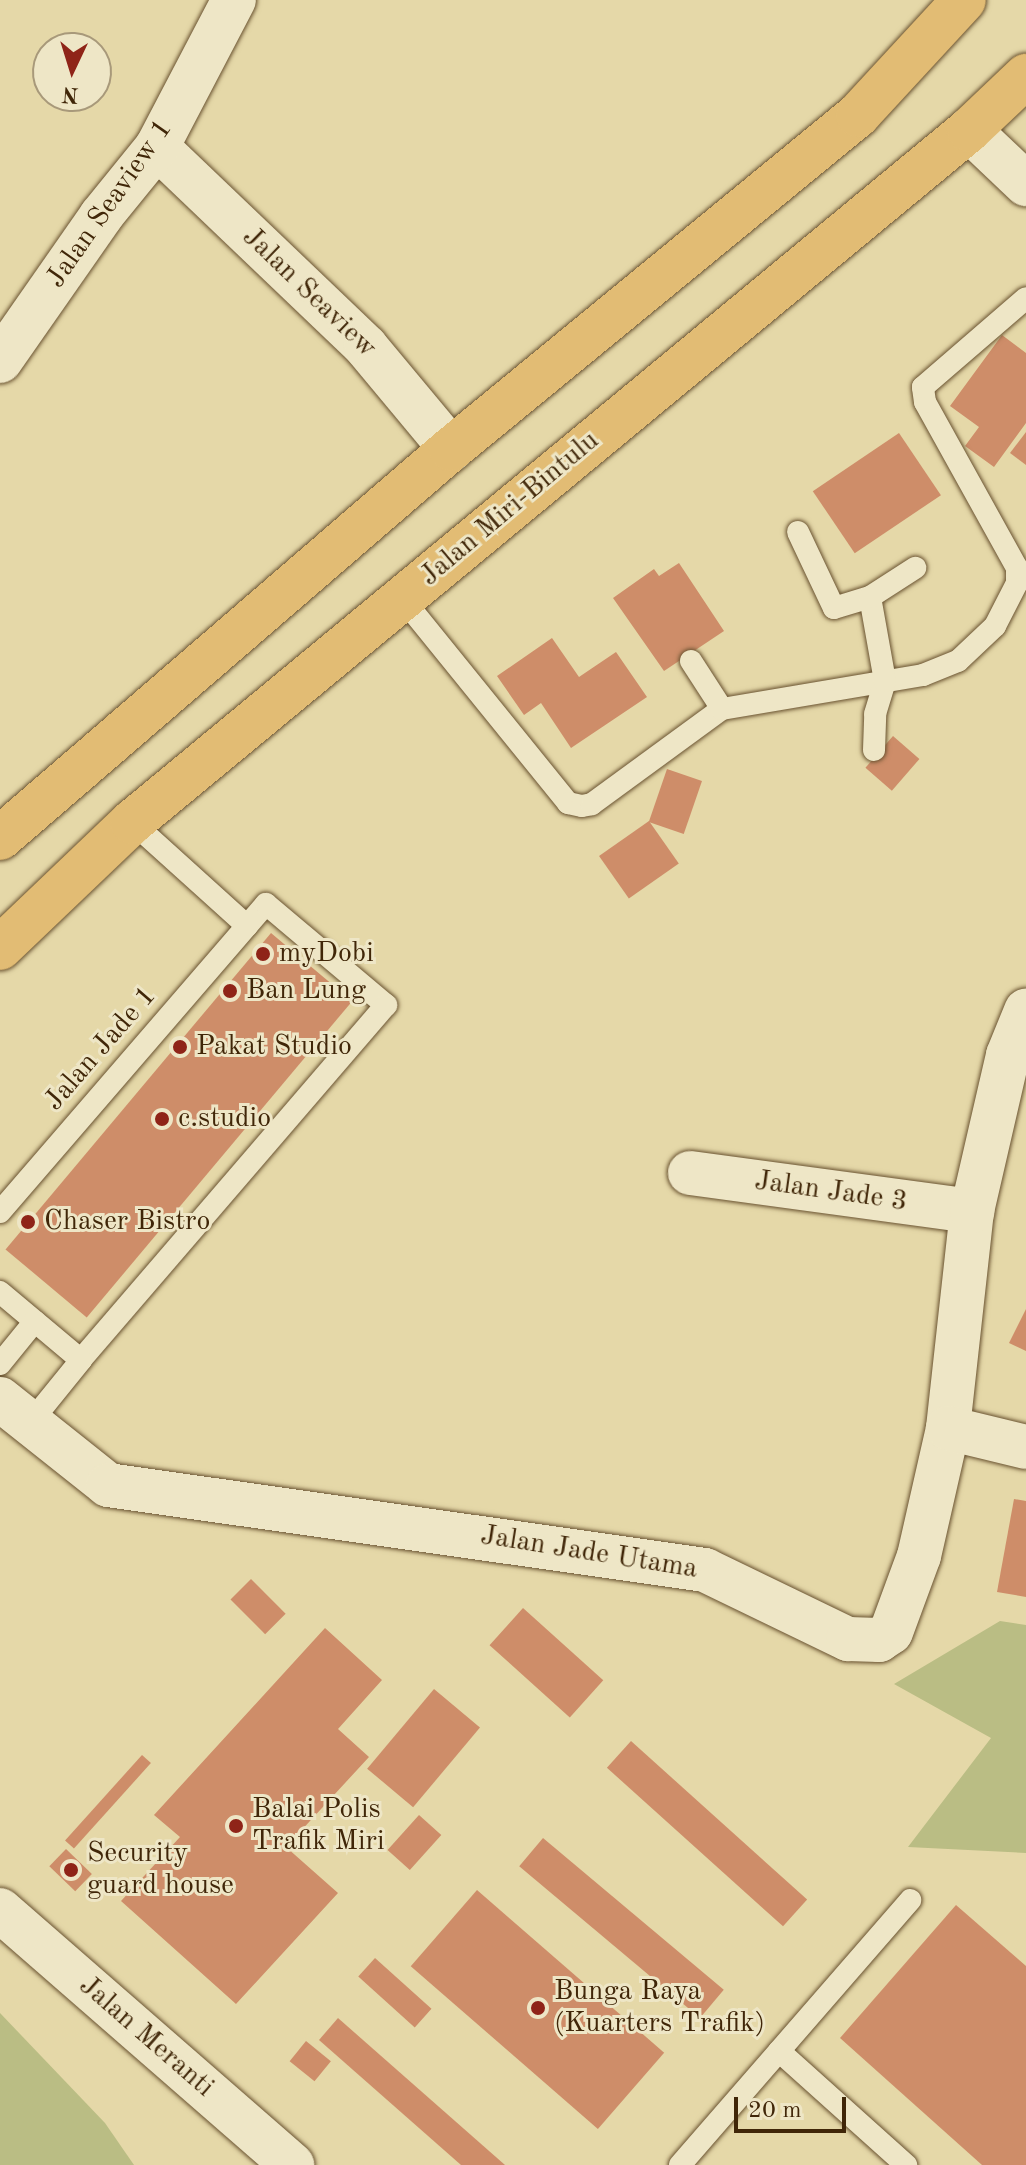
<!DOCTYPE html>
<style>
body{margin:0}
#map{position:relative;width:1026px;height:2165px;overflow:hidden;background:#e5d8a8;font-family:"Old Standard TT",serif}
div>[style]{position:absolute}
.green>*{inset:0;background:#babd84}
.building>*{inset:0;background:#ce8d69;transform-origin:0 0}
.roads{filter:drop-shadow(0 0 2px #695230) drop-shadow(0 0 2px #695230)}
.service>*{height:22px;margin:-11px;padding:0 11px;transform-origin:11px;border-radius:11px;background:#eee6c6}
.minor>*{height:44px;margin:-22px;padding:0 22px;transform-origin:22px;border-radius:22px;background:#eee6c6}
.trunk>*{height:44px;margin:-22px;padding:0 22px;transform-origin:22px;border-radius:22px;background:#e2bc74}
.dots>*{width:22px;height:22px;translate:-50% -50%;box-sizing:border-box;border:4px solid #eee6c6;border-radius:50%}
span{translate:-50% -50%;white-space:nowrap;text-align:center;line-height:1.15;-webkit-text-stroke:6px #eee6c6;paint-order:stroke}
.street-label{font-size:28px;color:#402608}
.poi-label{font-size:28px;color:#402608}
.left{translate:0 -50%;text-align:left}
.north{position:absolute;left:32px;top:32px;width:80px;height:80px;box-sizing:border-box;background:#eee6c6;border:2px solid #a8997a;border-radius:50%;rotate:184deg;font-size:22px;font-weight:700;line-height:32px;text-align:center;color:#402608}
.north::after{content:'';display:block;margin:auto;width:28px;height:36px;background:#8f2418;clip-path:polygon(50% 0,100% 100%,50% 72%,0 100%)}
.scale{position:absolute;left:734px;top:2097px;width:112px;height:36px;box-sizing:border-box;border:4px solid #402608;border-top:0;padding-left:10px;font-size:24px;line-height:28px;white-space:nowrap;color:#402608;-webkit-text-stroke:6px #eee6c6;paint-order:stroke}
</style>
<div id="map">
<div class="green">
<i style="clip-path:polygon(1000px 1621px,1026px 1625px,1026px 1853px,908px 1847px,991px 1738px,894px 1684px)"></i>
<i style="clip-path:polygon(0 2013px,105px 2123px,134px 2165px,0 2165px)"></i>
</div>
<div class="building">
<i style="clip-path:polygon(1002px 335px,1026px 353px,1026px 423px,994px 467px,965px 446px,979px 427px,950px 406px)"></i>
<i style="clip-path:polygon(1026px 432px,1026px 465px,1010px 453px)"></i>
<i style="left:899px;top:433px;width:75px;height:104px;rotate:56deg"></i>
<i style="clip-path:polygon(679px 563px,724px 631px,664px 671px,613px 598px,654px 569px,659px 576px)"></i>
<i style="clip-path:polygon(552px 638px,579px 677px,616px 652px,647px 697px,571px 748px,541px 703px,524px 715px,497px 676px)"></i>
<i style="left:893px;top:736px;width:35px;height:42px;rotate:41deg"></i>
<i style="left:667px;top:769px;width:37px;height:56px;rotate:19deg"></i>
<i style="left:649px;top:821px;width:52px;height:61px;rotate:55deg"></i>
<i style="left:271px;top:933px;width:106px;height:413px;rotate:40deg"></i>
<i style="clip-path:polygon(1026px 1309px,1026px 1351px,1009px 1343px)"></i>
<i style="clip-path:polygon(1014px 1499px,1026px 1501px,1026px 1597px,997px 1592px)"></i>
<i style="left:251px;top:1579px;width:49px;height:29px;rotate:45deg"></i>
<i style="left:523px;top:1608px;width:108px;height:50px;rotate:42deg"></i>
<i style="clip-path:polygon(325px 1628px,382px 1680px,338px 1729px,369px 1757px,286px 1847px,338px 1893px,236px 2004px,121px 1901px,180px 1837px,154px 1815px)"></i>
<i style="left:434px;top:1689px;width:60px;height:104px;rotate:40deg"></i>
<i style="left:631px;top:1741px;width:237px;height:36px;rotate:42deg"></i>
<i style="left:142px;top:1755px;width:12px;height:115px;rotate:42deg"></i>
<i style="left:419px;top:1815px;width:30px;height:47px;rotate:42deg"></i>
<i style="left:543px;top:1838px;width:236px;height:37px;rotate:40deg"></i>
<i style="left:66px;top:1849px;width:36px;height:24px;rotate:44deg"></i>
<i style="left:477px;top:1890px;width:248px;height:101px;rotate:41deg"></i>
<i style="clip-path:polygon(956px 1905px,1026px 1966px,1026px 2165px,982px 2165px,840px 2038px)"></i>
<i style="left:375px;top:1958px;width:76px;height:25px;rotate:42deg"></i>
<i style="clip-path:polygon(338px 2018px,505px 2165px,461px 2165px,319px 2040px)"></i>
<i style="left:306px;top:2041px;width:32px;height:26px;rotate:39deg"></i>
</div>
<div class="roads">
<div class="service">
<i style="left:798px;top:532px;width:84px;rotate:64.7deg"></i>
<i style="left:834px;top:608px;width:38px;rotate:-17deg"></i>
<i style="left:402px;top:598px;width:264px;rotate:51deg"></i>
<i style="left:568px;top:803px;width:14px;rotate:12deg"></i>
<i style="left:582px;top:806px;width:10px;rotate:-11deg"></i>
<i style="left:592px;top:804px;width:161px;rotate:-36.2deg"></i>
<i style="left:722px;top:709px;width:204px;rotate:-9.6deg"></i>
<i style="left:923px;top:675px;width:38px;rotate:-22deg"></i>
<i style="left:958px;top:661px;width:51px;rotate:-43.4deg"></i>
<i style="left:995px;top:626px;width:48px;rotate:-62.9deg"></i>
<i style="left:1017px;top:583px;width:15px;rotate:-90deg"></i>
<i style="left:1017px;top:568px;width:190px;rotate:-119deg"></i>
<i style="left:925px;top:402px;width:15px;rotate:-98deg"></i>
<i style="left:923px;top:387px;width:136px;rotate:-40.8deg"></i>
<i style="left:691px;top:661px;width:57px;rotate:57.1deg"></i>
<i style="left:874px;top:750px;width:36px;rotate:-88deg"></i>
<i style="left:875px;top:714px;width:34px;rotate:-73deg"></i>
<i style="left:885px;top:681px;width:85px;rotate:-100.1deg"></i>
<i style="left:870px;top:597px;width:54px;rotate:-32.8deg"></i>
<i style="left:132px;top:822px;width:155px;rotate:42.1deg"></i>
<i style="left:0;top:1212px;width:407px;rotate:-49.2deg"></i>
<i style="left:266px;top:904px;width:157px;rotate:40.1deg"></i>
<i style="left:386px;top:1005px;width:468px;rotate:130.7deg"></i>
<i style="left:81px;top:1360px;width:106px;rotate:-140deg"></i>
<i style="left:0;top:1364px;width:55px;rotate:-50.9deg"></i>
<i style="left:30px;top:1423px;width:81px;rotate:-51deg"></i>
<i style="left:779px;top:2051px;width:171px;rotate:41.9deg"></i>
<i style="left:680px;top:2165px;width:351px;rotate:-49deg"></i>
</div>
<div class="minor">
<i style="left:969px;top:130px;width:79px;rotate:43.5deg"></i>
<i style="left:157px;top:147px;width:289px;rotate:43.7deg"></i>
<i style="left:366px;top:347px;width:133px;rotate:50.2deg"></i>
<i style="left:0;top:361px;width:177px;rotate:-55.1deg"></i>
<i style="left:101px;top:216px;width:89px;rotate:-50.9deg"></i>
<i style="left:157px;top:147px;width:166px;rotate:-62.4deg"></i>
<i style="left:690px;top:1173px;width:285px;rotate:7.7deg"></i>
<i style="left:0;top:1399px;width:138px;rotate:38.5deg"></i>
<i style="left:108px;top:1485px;width:603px;rotate:8.1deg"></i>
<i style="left:705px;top:1570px;width:159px;rotate:25.8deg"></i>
<i style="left:848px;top:1639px;width:31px;rotate:2deg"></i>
<i style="left:879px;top:1640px;width:14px;rotate:-34deg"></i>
<i style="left:891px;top:1632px;width:81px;rotate:-69.8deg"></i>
<i style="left:919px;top:1556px;width:131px;rotate:-77.2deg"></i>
<i style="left:948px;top:1428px;width:218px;rotate:-83.7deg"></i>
<i style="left:972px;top:1211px;width:160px;rotate:-77deg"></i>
<i style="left:1008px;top:1055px;width:48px;rotate:-67.8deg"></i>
<i style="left:948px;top:1428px;width:80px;rotate:13.7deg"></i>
<i style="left:0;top:1910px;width:388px;rotate:41.1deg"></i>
</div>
<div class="trunk">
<i style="left:0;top:838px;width:596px;rotate:-40.78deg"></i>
<i style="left:451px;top:449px;width:527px;rotate:-39.37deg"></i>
<i style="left:858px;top:115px;width:156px;rotate:-47.3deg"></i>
<i style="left:0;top:948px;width:182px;rotate:-43.7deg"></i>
<i style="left:132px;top:822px;width:1086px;rotate:-39.58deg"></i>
<i style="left:969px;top:130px;width:79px;rotate:-43.5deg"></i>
</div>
</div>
<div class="dots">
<i style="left:263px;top:954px;background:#8f2418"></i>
<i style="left:230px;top:991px;background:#8f2418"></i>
<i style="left:180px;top:1047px;background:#8f2418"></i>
<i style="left:162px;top:1119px;background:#8f2418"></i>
<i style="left:28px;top:1222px;background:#8f2418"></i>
<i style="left:236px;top:1826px;background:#8f2418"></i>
<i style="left:71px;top:1870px;background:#8f2418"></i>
<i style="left:538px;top:2008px;background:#8f2418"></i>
</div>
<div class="street-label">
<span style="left:110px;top:204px;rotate:-55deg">Jalan Seaview 1</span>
<span style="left:309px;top:293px;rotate:44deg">Jalan Seaview</span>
<span style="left:510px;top:509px;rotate:-40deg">Jalan Miri-Bintulu</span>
<span style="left:101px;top:1049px;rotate:-49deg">Jalan Jade 1</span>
<span style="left:831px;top:1192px;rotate:8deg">Jalan Jade 3</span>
<span style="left:589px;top:1553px;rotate:9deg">Jalan Jade Utama</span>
<span style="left:146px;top:2037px;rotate:41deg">Jalan Meranti</span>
</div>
<div class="poi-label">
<span class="left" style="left:279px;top:954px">myDobi</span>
<span class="left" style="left:246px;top:991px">Ban Lung</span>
<span class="left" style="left:196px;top:1047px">Pakat Studio</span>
<span class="left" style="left:178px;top:1119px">c.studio</span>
<span class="left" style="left:44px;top:1222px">Chaser Bistro</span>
<span class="left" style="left:252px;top:1826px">Balai Polis<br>Trafik Miri</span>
<span class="left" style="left:87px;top:1870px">Security<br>guard house</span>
<span class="left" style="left:554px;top:2008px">Bunga Raya<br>(Kuarters Trafik)</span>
</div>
<div class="north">N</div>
<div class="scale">20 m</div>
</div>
